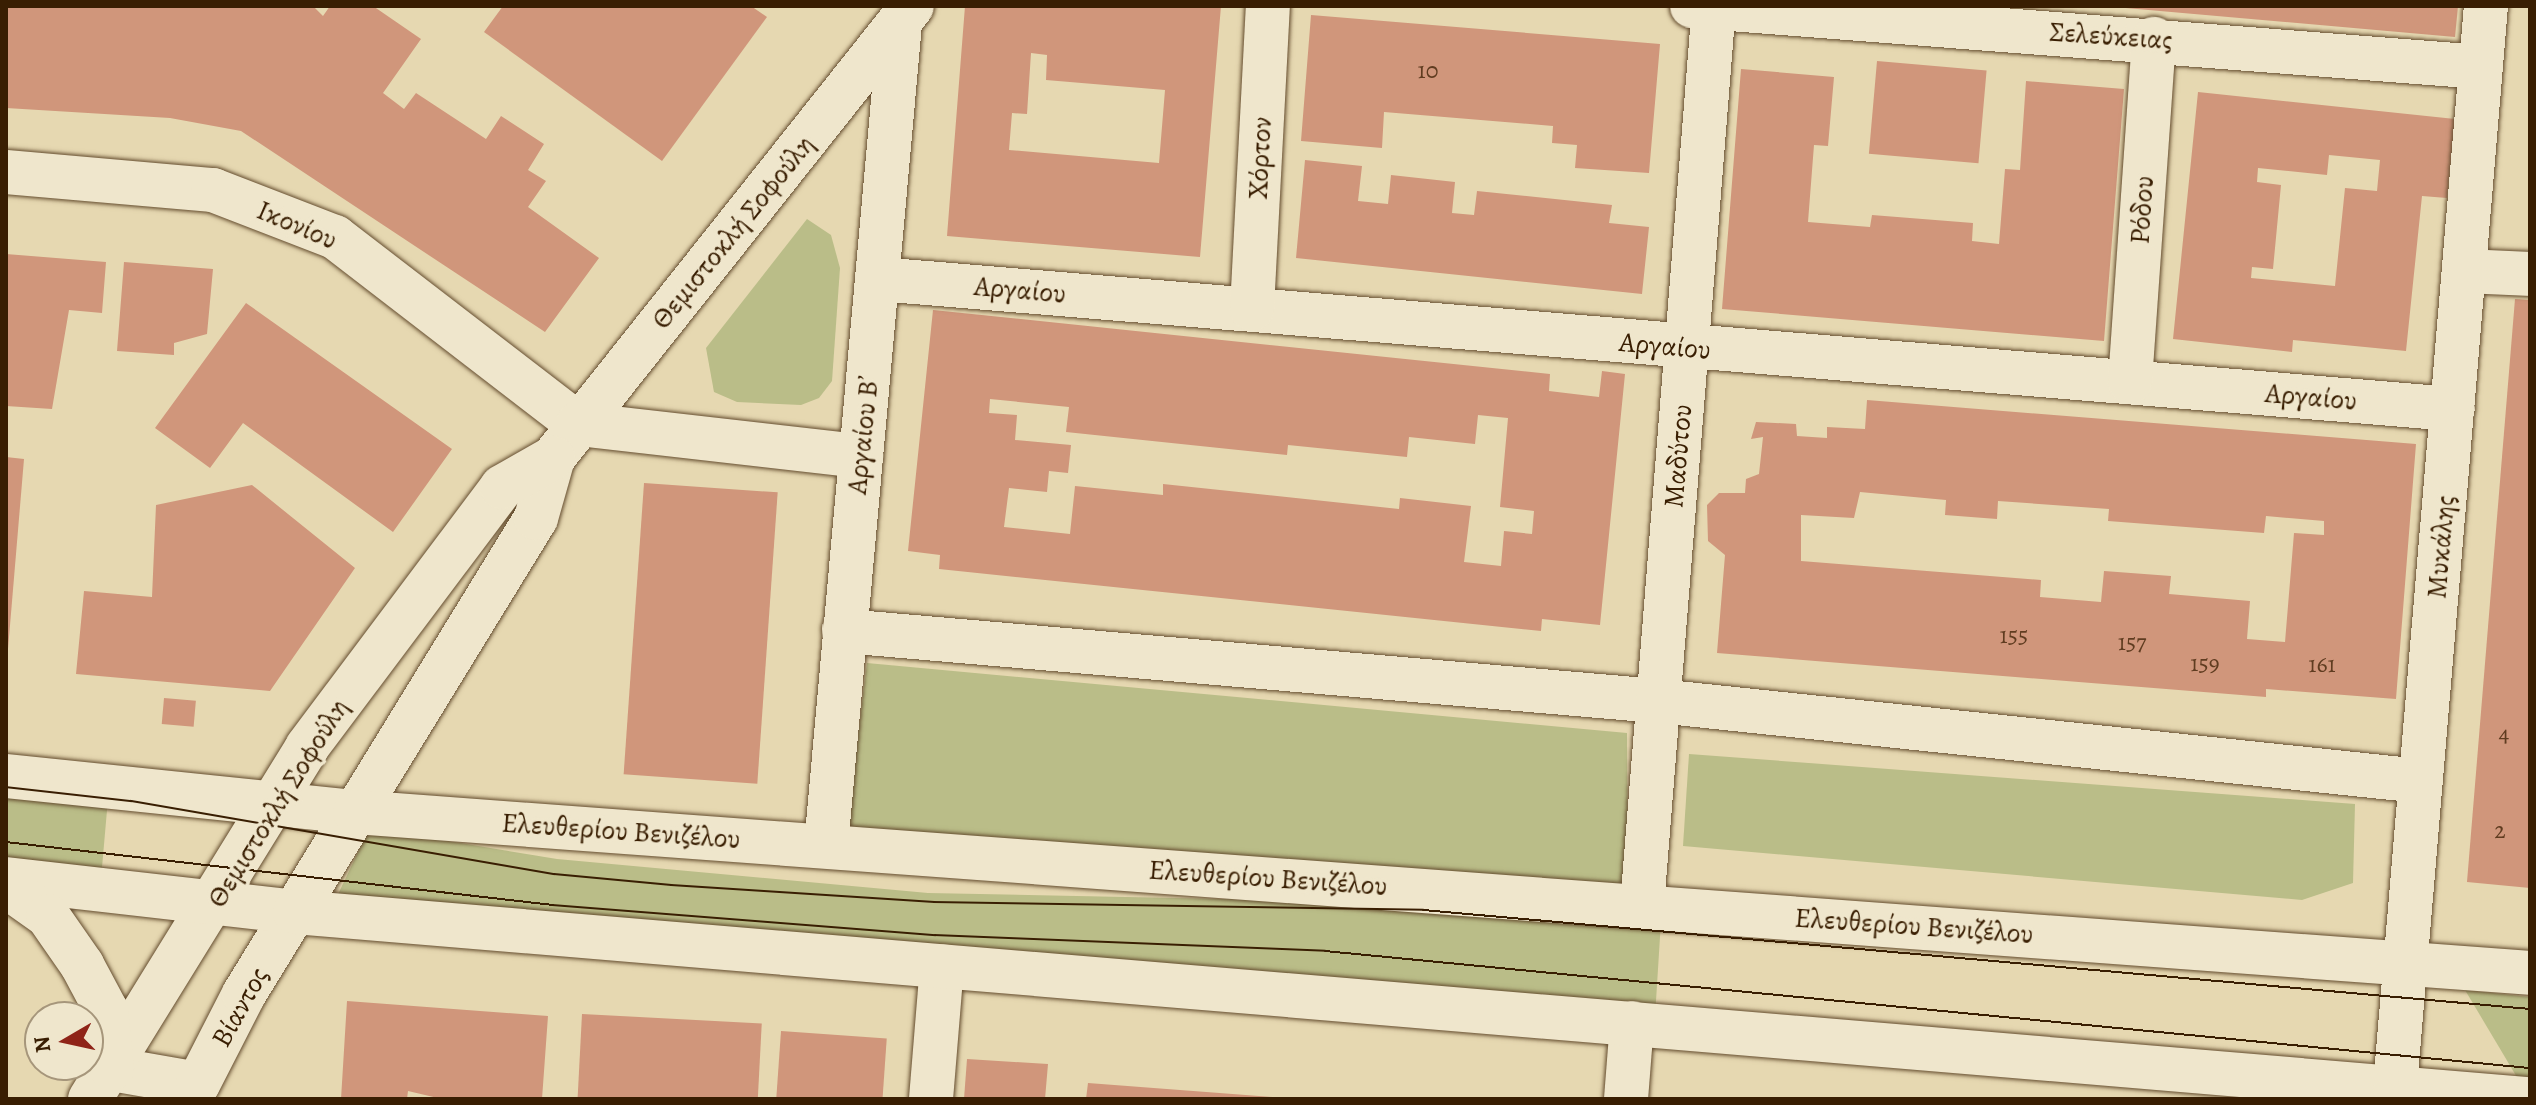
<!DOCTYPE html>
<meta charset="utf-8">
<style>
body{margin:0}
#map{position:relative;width:2536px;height:1105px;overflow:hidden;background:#e6d8b1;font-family:Alegreya,serif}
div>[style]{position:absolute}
.green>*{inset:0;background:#babd88;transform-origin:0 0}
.building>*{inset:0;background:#d0967b;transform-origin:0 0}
.roads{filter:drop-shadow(0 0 2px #644c2e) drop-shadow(0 0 2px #644c2e)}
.street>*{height:44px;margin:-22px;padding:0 22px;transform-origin:22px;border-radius:22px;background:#efe6cc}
.secondary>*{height:44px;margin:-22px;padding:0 22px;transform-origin:22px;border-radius:22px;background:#efe6cc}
.tram>*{height:2px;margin:-1px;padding:0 1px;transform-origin:1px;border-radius:1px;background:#391e02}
span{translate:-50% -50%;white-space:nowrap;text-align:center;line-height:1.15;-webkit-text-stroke:7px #efe6cc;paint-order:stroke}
.number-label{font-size:24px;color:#5f3c20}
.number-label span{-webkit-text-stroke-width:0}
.street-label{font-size:28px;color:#391e02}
.frame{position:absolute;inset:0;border:8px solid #391e02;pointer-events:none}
.north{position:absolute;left:24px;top:1001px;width:80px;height:80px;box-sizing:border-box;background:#efe6cc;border:2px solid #a6967b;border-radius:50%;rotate:261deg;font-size:22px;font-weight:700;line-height:32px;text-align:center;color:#391e02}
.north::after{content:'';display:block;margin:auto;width:28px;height:36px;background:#8f2418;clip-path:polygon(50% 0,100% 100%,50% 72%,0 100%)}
</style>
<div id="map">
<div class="green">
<i style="clip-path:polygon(807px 219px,831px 235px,840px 268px,832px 381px,819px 398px,801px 405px,737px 402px,714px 392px,706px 348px)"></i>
<i style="clip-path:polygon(867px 663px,1627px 733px,1628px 884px,846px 834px)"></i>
<i style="clip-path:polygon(1689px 754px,2355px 804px,2353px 883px,2302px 900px,1683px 846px)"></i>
<i style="left:6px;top:783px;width:103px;height:92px;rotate:5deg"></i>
<i style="clip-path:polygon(382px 830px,557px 859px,928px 893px,1422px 903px,1661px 921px,1655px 1017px,333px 905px,368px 831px)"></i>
<i style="clip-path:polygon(2465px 990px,2530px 997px,2530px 1080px,2518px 1079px)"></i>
</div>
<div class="building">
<i style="clip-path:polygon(6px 6px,313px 6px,323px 16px,330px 6px,373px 6px,421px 39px,383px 93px,404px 109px,416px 93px,486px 139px,501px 116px,544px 144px,528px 170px,546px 181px,528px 207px,599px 258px,545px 332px,241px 131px,170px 118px,6px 108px)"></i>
<i style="clip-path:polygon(503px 6px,751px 6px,767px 17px,662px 161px,484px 32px)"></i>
<i style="clip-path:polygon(evenodd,965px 6px,1221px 6px,1200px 257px,947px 236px,965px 6px,1031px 53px,1047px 55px,1046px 80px,1165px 90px,1159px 163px,1009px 150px,1012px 113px,1027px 114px,1031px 53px)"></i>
<i style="clip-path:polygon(2103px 6px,2458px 6px,2455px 37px)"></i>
<i style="clip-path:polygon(1311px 15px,1660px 44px,1649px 173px,1575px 168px,1577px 145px,1552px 143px,1553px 126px,1384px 112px,1382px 148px,1301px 141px)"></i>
<i style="left:1877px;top:61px;width:110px;height:93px;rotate:5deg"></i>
<i style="clip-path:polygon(1741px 69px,1834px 77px,1828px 146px,1814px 145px,1808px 222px,1870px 227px,1872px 215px,1973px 223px,1972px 241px,1999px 244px,2005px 169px,2020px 170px,2026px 81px,2124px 89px,2104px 341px,1722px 309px)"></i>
<i style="clip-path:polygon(evenodd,2198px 92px,2455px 119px,2447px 198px,2422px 196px,2406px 351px,2293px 340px,2292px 352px,2173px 339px,2198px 92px,2329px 155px,2380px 160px,2377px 191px,2345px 188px,2335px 286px,2251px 278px,2252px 267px,2273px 269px,2281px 185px,2257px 182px,2258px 168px,2327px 175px,2329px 155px)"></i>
<i style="clip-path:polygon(1305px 160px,1362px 166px,1358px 201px,1388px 204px,1391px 175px,1455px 182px,1452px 213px,1474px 215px,1477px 191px,1612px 205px,1609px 223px,1649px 227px,1642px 294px,1296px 258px)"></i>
<i style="clip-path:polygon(6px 254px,106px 262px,102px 313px,69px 310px,52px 409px,6px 406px)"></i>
<i style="clip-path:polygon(124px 262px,213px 269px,207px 334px,174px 343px,174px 355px,117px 351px)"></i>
<i style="clip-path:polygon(2515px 299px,2530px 300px,2530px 888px,2467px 882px)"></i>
<i style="clip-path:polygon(246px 303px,452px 449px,393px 532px,243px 423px,210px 468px,155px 428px)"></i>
<i style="clip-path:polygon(evenodd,933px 310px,1550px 374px,1549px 391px,1599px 397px,1602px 371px,1625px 374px,1600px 625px,1542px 619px,1541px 631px,939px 569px,940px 555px,908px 551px,933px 310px,990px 399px,1069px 407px,1066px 432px,1287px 455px,1288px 445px,1407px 457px,1409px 437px,1475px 444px,1478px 415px,1508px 418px,1500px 507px,1534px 511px,1532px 534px,1504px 531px,1501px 566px,1464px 562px,1471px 506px,1400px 498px,1399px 509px,1163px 484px,1163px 495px,1075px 486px,1070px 534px,1004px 527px,1009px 488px,1047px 492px,1049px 471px,1068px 473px,1071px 445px,1015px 440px,1017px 415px,989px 413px,990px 399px)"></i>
<i style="clip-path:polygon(evenodd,1867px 400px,2416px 444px,2396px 699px,2266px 689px,2266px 697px,1717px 653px,1725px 555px,1708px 541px,1707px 505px,1719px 493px,1745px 493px,1746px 479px,1759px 474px,1763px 437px,1751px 439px,1756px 422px,1796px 424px,1797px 436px,1827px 438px,1827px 427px,1865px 429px,1867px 400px,1860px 492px,1946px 500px,1945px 515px,1997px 519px,1998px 501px,2109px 509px,2108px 521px,2264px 533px,2266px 516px,2324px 521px,2324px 535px,2294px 533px,2285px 642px,2247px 639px,2250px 601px,2169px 594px,2171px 576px,2104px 571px,2101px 602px,2040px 597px,2041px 580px,1801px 561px,1801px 515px,1854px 518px,1860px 492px)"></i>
<i style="clip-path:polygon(6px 457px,24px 459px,8px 649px,6px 649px)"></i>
<i style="left:644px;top:483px;width:134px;height:292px;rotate:4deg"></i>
<i style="clip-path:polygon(252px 485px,355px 568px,270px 691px,76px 674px,84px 591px,152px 597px,156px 505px)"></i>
<i style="left:164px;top:698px;width:32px;height:26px;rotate:5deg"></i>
<i style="clip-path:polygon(347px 1001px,548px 1016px,542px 1099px,442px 1099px,408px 1091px,407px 1099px,341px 1099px)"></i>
<i style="left:582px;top:1014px;width:180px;height:85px;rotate:3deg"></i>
<i style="left:781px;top:1031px;width:106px;height:68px;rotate:4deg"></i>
<i style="clip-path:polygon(967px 1059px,1048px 1064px,1045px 1099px,964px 1099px)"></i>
<i style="clip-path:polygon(1088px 1083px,1272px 1097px,1272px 1099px,1086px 1099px)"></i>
</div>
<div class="roads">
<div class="street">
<i style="left:1692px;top:6px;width:791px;rotate:4.42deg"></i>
<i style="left:6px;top:172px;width:208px;rotate:5deg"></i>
<i style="left:213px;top:190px;width:131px;rotate:21.1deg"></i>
<i style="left:335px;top:237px;width:307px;rotate:37.6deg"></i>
<i style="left:578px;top:424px;width:285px;rotate:6.5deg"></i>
<i style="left:2464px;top:271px;width:66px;rotate:2.6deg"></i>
<i style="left:878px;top:279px;width:1580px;rotate:4.72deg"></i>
<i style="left:1252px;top:309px;width:303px;rotate:-87deg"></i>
<i style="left:2130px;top:382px;width:344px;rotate:-86deg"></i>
<i style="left:844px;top:631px;width:817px;rotate:4.92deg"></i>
<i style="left:1658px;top:701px;width:767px;rotate:5.99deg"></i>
<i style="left:826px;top:846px;width:826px;rotate:-84.86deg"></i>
<i style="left:1642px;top:906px;width:903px;rotate:-85.43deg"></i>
<i style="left:112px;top:1069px;width:87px;rotate:9.9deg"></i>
<i style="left:198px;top:1084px;width:101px;rotate:-62.9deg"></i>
<i style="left:244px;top:994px;width:558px;rotate:-58.47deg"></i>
<i style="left:536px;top:518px;width:62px;rotate:-74.2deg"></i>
<i style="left:553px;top:458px;width:577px;rotate:-51.54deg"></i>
<i style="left:90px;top:1099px;width:414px;rotate:-58.3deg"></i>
<i style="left:307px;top:747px;width:325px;rotate:-53.1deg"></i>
<i style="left:502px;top:487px;width:59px;rotate:-29.6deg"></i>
<i style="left:931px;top:1099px;width:133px;rotate:-85.3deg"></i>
<i style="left:1626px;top:1099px;width:76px;rotate:-85.5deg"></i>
</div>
<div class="secondary">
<i style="left:6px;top:776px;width:351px;rotate:5.9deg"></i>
<i style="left:355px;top:812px;width:2181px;rotate:4.23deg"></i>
<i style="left:6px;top:879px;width:291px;rotate:6.5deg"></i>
<i style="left:295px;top:912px;width:2241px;rotate:4.79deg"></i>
<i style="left:6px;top:886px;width:52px;rotate:35.5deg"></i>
<i style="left:48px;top:916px;width:60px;rotate:55.2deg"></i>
<i style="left:82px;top:965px;width:51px;rotate:61.9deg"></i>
<i style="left:106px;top:1010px;width:59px;rotate:84.2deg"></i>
<i style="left:2395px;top:1087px;width:1085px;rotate:-85.19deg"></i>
</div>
</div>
<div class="tram">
<i style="left:6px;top:787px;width:126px;rotate:6.4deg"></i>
<i style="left:131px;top:801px;width:429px;rotate:9.8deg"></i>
<i style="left:554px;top:874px;width:118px;rotate:5.4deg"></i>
<i style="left:671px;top:885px;width:264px;rotate:3.7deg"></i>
<i style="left:934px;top:902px;width:489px;rotate:0.9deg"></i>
<i style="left:1423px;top:910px;width:1111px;rotate:5.11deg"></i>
<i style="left:6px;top:842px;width:551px;rotate:6.57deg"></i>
<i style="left:553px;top:905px;width:383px;rotate:4.5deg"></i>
<i style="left:935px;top:935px;width:390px;rotate:2.3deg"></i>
<i style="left:1325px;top:951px;width:1211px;rotate:5.55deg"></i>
</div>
<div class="number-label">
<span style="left:1428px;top:71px">10</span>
<span style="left:2014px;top:636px">155</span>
<span style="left:2132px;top:643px">157</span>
<span style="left:2205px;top:664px">159</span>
<span style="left:2322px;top:665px">161</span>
<span style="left:2504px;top:734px">4</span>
<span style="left:2500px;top:831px">2</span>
</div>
<div class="street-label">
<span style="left:2111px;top:36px;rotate:4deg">Σελεύκειας</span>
<span style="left:1260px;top:158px;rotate:-87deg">Χόρτον</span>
<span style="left:2142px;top:210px;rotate:-86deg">Ρόδου</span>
<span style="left:297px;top:225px;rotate:23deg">Ικονίου</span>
<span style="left:733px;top:232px;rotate:-51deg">Θεμιστοκλή Σοφούλη</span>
<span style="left:1020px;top:290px;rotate:5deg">Αργαίου</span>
<span style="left:1665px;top:346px;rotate:5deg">Αργαίου</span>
<span style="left:2311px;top:397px;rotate:5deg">Αργαίου</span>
<span style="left:863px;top:435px;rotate:-84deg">Αργαίου Β᾽</span>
<span style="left:1678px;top:456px;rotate:-85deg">Μαδύτου</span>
<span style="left:2441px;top:547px;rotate:-85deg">Μυκάλης</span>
<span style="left:278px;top:803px;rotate:-58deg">Θεμιστοκλή Σοφούλη</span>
<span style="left:621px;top:831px;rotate:4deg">Ελευθερίου Βενιζέλου</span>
<span style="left:1268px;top:878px;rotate:4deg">Ελευθερίου Βενιζέλου</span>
<span style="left:1914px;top:926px;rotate:4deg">Ελευθερίου Βενιζέλου</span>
<span style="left:240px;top:1007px;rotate:-61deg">Βίαντος</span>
</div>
<div class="frame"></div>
<div class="north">N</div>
</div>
